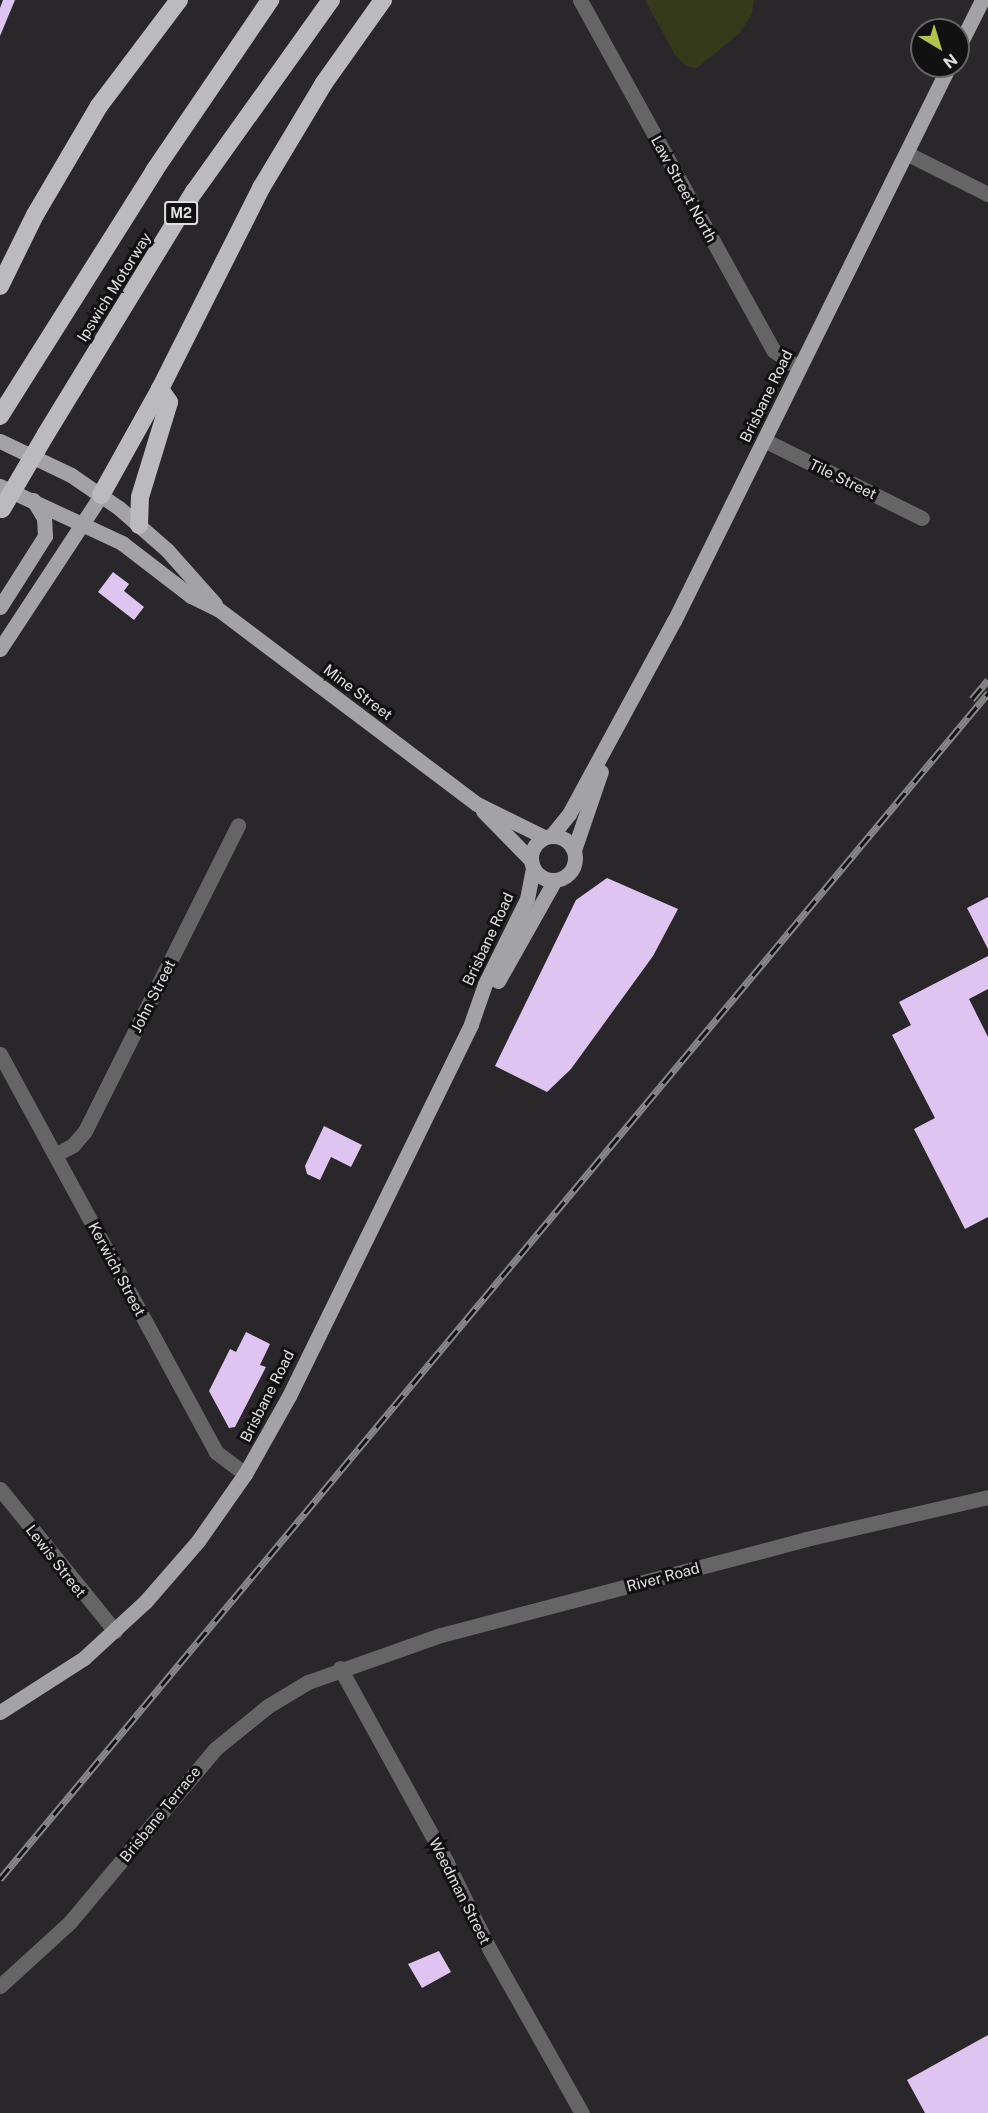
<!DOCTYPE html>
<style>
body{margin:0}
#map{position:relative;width:988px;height:2113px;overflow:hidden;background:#29272a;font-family:"Public Sans",sans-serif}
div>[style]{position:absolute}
.green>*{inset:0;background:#343919}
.building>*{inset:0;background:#dfc4f1}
.minor>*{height:15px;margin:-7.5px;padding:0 7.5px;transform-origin:7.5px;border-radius:7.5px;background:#666566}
.major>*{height:15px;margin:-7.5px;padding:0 7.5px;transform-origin:7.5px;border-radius:7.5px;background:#a3a2a4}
.major>.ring{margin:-7.5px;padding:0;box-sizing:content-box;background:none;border:15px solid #a3a2a4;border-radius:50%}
.highway>*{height:18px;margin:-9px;padding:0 9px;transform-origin:9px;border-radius:9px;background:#bbbabc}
.rail>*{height:7px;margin-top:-3.5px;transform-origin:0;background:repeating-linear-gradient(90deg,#111112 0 14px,#878788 0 28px);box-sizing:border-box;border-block:2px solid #878788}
.highway-bridge>*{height:18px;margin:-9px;padding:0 9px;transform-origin:9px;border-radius:9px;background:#bbbabc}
span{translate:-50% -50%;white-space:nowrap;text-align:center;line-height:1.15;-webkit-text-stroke:6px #111112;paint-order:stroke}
.shield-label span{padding:2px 4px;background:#111112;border:2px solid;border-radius:4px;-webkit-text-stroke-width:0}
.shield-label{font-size:14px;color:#e0e0e1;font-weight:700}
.street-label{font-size:15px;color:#e0e0e1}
.north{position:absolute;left:910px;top:18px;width:60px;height:60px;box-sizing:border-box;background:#111112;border:2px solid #646465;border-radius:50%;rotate:142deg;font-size:16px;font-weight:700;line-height:24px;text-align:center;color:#e0e0e1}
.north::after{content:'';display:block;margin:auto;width:21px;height:27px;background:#b3c24b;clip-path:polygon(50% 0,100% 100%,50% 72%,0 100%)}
</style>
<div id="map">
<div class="green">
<i style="clip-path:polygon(645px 0,754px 0,752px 14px,740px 33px,697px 68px,686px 66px,675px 55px)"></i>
</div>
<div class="building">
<i style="clip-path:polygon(3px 0,15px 0,0 36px,0 8px)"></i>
<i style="clip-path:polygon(113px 572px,129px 584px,124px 591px,144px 607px,134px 620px,98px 592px)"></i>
<i style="clip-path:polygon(607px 878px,678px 909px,653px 956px,571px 1069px,547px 1092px,495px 1066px,576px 900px)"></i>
<i style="clip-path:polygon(988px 897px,988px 949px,967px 908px)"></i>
<i style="clip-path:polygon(988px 956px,988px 989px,969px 999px,988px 1037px,988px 1217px,965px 1229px,914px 1129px,935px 1118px,892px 1035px,911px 1025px,899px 1002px)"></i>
<i style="clip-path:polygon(324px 1126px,362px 1145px,351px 1167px,331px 1157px,320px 1180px,307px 1174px,305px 1166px)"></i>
<i style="clip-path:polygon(246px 1332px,270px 1344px,260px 1365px,266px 1367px,235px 1427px,229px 1428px,209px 1391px,230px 1349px,236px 1352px)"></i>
<i style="clip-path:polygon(439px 1951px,451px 1972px,422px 1988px,408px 1964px)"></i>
<i style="clip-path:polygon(988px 2035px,988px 2113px,925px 2113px,907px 2080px)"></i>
</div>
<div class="minor">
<i style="left:580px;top:0;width:400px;rotate:61.1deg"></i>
<i style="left:773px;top:350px;width:32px;rotate:35deg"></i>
<i style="left:906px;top:153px;width:92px;rotate:26.6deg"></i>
<i style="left:764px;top:440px;width:176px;rotate:26.3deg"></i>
<i style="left:0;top:1054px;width:453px;rotate:61.5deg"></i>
<i style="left:216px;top:1452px;width:36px;rotate:37deg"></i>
<i style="left:55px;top:1155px;width:21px;rotate:-29deg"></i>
<i style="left:73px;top:1145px;width:18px;rotate:-49deg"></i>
<i style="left:85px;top:1131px;width:342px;rotate:-63.4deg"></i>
<i style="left:0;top:1489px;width:183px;rotate:51deg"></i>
<i style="left:340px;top:1668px;width:222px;rotate:61.2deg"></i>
<i style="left:447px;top:1863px;width:97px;rotate:63.7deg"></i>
<i style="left:490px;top:1950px;width:187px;rotate:60.6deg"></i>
<i style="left:0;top:1986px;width:95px;rotate:-42.4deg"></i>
<i style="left:70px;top:1922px;width:226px;rotate:-50deg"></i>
<i style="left:215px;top:1749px;width:68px;rotate:-39.1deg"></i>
<i style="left:268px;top:1706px;width:47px;rotate:-31deg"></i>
<i style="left:308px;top:1682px;width:141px;rotate:-19.5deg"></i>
<i style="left:441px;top:1635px;width:377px;rotate:-14.7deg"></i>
<i style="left:806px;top:1539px;width:187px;rotate:-13deg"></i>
</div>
<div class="major">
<i style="left:958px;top:48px;width:54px;rotate:-63.4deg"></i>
<i style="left:0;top:441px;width:79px;rotate:25.6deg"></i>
<i style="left:71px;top:475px;width:58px;rotate:34.5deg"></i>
<i style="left:119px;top:508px;width:64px;rotate:41.2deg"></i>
<i style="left:167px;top:550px;width:72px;rotate:48.4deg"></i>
<i style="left:0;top:486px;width:135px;rotate:25deg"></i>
<i style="left:122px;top:543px;width:87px;rotate:37.5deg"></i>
<i style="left:191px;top:596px;width:30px;rotate:26deg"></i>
<i style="left:218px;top:609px;width:324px;rotate:37deg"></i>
<i style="left:477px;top:804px;width:75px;rotate:26.2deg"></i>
<i style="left:0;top:607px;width:84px;rotate:-57.6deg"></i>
<i style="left:45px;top:536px;width:18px;rotate:-93deg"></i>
<i style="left:44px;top:518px;width:21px;rotate:-121deg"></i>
<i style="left:0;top:649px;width:184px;rotate:-56.7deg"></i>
<i style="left:483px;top:811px;width:69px;rotate:45.6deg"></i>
<i style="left:552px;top:835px;width:27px;rotate:-51deg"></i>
<i style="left:569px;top:814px;width:220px;rotate:-61.5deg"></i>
<i style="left:674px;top:621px;width:619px;rotate:-63.64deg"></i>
<i class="ring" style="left:531px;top:836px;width:29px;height:29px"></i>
<i style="left:574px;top:850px;width:83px;rotate:-71.1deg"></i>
<i style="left:498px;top:981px;width:116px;rotate:-60.6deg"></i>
<i style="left:0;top:1712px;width:100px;rotate:-32.7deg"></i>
<i style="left:84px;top:1658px;width:83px;rotate:-42.6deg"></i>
<i style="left:145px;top:1602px;width:81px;rotate:-49deg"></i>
<i style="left:198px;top:1541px;width:82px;rotate:-55deg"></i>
<i style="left:245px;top:1474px;width:90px;rotate:-60.6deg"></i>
<i style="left:289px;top:1396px;width:414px;rotate:-63.9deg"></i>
<i style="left:471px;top:1024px;width:42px;rotate:-70.7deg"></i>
<i style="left:485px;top:984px;width:95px;rotate:-63.7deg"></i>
<i style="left:527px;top:899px;width:32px;rotate:-79deg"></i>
</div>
<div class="highway">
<i style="left:0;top:286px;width:79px;rotate:-63.8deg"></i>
<i style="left:35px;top:215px;width:126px;rotate:-59.6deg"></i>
<i style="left:99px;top:106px;width:133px;rotate:-53deg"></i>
<i style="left:0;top:416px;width:289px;rotate:-57.8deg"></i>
<i style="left:154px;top:171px;width:207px;rotate:-55.8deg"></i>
<i style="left:46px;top:434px;width:284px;rotate:-58.6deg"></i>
<i style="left:194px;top:192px;width:236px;rotate:-54.5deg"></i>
<i style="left:101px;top:495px;width:121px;rotate:-60.9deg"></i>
<i style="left:160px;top:389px;width:225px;rotate:-63.3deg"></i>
<i style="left:261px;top:188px;width:122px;rotate:-59deg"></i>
<i style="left:324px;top:83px;width:102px;rotate:-54.6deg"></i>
<i style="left:139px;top:525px;width:28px;rotate:-88deg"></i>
<i style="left:140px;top:497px;width:99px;rotate:-73deg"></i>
<i style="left:169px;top:402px;width:16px;rotate:-125deg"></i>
</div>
<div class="rail">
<i style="left:972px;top:699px;width:25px;rotate:-50deg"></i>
<i style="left:0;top:1879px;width:1544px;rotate:-50.2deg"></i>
</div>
<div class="highway-bridge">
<i style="left:2px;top:509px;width:87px;rotate:-59.6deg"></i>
</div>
<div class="shield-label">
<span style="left:181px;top:213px">M2</span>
</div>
<div class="street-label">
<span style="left:684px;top:189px;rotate:61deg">Law Street North</span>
<span style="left:114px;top:287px;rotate:-58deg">Ipswich Motorway</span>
<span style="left:766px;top:396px;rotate:-64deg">Brisbane Road</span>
<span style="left:843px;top:479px;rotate:26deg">Tile Street</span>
<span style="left:358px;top:692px;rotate:37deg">Mine Street</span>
<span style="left:488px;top:939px;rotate:-65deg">Brisbane Road</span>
<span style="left:153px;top:996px;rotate:-63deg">John Street</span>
<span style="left:117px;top:1269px;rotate:62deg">Kerwich Street</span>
<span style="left:267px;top:1396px;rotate:-63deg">Brisbane Road</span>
<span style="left:56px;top:1561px;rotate:52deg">Lewis Street</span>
<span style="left:663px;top:1577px;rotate:-15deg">River Road</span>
<span style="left:160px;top:1814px;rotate:-51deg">Brisbane Terrace</span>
<span style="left:460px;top:1891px;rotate:63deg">Weedman Street</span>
</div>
<div class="north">N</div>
</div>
